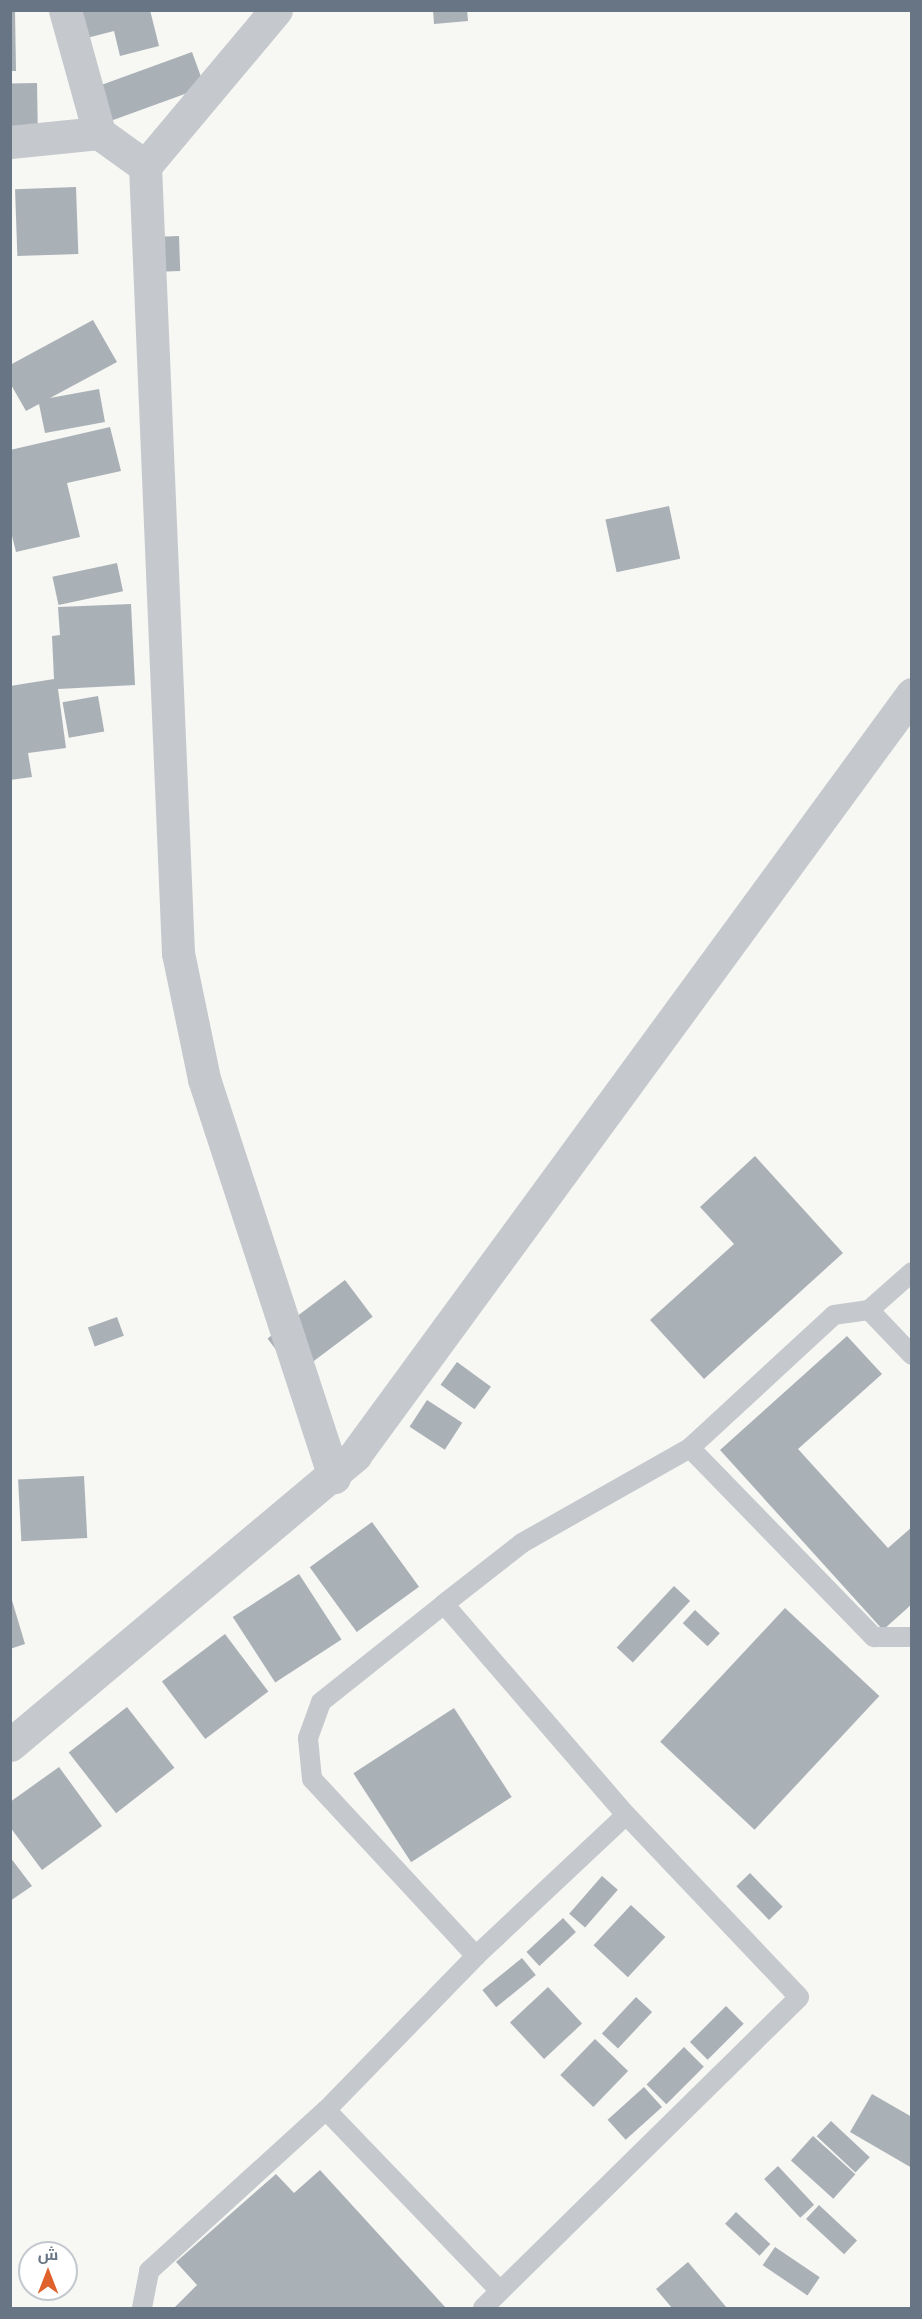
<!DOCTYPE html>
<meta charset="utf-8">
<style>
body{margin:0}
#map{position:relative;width:922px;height:2319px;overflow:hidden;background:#f7f7f4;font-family:"Work Sans",Cairo,sans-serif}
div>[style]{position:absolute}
.building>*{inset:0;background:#aab1b6;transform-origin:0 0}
.service>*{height:20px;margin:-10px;padding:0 10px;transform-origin:10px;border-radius:10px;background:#c5c8cc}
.minor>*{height:33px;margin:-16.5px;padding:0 16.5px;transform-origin:16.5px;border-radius:16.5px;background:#c5c8cc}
span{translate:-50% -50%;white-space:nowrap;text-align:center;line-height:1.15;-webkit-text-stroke:6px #fff;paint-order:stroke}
.frame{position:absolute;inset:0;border:12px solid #677584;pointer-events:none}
.north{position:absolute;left:18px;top:2241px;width:60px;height:60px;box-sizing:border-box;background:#fff;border:2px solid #c2c8ce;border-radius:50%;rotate:0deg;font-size:16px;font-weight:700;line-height:24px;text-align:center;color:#677584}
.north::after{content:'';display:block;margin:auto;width:21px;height:27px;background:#df612c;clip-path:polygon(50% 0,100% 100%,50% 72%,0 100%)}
</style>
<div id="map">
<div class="building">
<i style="clip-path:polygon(10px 10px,15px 10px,16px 71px,10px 71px)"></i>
<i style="clip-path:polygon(75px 10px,150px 10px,159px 46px,120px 56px,114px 31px,83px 39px)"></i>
<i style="clip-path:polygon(433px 10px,467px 10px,468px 21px,434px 24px)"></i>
<i style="left:192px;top:52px;width:37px;height:109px;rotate:70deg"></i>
<i style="left:37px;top:83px;width:49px;height:27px;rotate:89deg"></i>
<i style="left:76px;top:187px;width:67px;height:61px;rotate:88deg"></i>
<i style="left:179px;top:236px;width:35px;height:34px;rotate:88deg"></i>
<i style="clip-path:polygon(93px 320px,117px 362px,50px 398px,99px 389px,105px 422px,45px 433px,39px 404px,26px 411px,10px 383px,10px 365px)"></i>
<i style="clip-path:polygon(110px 427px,121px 471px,67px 483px,80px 537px,16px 552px,10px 528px,10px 450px)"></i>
<i style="left:669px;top:506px;width:54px;height:65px;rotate:78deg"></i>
<i style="left:117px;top:563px;width:29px;height:66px;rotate:78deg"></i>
<i style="clip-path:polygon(131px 604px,135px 685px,58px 689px,66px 748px,28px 753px,32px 777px,10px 780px,10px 686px,54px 679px,52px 636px,60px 635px,58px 607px)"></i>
<i style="left:98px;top:696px;width:36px;height:36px;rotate:80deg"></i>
<i style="clip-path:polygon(755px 1156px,843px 1253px,704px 1379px,650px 1320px,734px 1244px,700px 1207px)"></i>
<i style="left:345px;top:1280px;width:46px;height:97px;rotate:53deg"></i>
<i style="left:117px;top:1317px;width:20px;height:31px;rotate:70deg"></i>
<i style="clip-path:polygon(847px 1336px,882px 1374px,798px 1449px,888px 1548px,912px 1527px,912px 1604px,883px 1630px,720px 1450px)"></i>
<i style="left:457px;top:1362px;width:42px;height:28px;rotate:36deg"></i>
<i style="left:427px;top:1400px;width:42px;height:32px;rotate:33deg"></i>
<i style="left:84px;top:1476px;width:62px;height:66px;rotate:87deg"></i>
<i style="left:372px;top:1522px;width:80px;height:77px;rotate:54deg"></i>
<i style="left:299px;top:1574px;width:78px;height:79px;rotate:57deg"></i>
<i style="left:674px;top:1586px;width:22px;height:84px;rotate:43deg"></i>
<i style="clip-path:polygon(11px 1597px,25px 1644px,10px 1649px,10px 1598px)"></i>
<i style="left:785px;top:1608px;width:129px;height:183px;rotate:43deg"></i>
<i style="left:695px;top:1610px;width:34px;height:18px;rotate:43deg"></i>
<i style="left:225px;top:1634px;width:72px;height:79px;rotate:53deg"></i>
<i style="left:127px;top:1707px;width:77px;height:74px;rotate:52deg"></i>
<i style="left:454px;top:1708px;width:106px;height:120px;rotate:57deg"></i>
<i style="clip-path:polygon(59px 1767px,102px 1826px,42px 1870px,10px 1827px,10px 1802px)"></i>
<i style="clip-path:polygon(10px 1857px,32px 1886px,10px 1901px)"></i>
<i style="left:750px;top:1873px;width:47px;height:19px;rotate:46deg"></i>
<i style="left:602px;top:1876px;width:21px;height:50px;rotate:41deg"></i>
<i style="left:631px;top:1905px;width:47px;height:55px;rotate:43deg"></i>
<i style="left:563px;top:1918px;width:19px;height:50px;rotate:47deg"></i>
<i style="left:522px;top:1958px;width:22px;height:51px;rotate:51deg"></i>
<i style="left:548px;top:1987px;width:50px;height:52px;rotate:47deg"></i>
<i style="left:636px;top:1997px;width:22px;height:50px;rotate:43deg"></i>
<i style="left:726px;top:2006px;width:25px;height:51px;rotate:45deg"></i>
<i style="left:595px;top:2039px;width:46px;height:50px;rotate:44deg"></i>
<i style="left:684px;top:2047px;width:28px;height:53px;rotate:45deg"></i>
<i style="left:644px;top:2087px;width:27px;height:49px;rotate:48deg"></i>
<i style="clip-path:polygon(872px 2094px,912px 2117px,912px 2168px,850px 2132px)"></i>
<i style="left:831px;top:2121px;width:53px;height:21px;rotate:43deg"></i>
<i style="left:813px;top:2136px;width:57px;height:33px;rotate:42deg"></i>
<i style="left:778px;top:2166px;width:53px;height:19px;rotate:47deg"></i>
<i style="clip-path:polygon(320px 2170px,446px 2308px,174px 2308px,197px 2285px,176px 2262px,276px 2174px,294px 2193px)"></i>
<i style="left:819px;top:2205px;width:52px;height:19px;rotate:43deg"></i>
<i style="left:736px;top:2212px;width:47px;height:16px;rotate:43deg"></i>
<i style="left:775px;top:2247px;width:54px;height:22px;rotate:34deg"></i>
<i style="clip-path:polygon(688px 2262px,727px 2308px,672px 2308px,656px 2289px)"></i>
</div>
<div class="service">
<i style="left:912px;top:1272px;width:57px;rotate:138.5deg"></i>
<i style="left:869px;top:1310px;width:62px;rotate:46.3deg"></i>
<i style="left:869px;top:1310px;width:35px;rotate:172deg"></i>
<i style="left:834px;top:1315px;width:196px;rotate:137.3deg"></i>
<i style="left:690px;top:1448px;width:264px;rotate:45.8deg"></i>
<i style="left:874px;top:1637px;width:38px"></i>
<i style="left:444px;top:1604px;width:279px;rotate:49.2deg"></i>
<i style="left:626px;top:1815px;width:206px;rotate:136.8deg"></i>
<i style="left:476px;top:1956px;width:241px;rotate:-132.8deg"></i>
<i style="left:312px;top:1779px;width:41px;rotate:-95.6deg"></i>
<i style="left:308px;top:1738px;width:38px;rotate:-70deg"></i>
<i style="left:321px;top:1702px;width:157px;rotate:-38.5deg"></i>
<i style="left:444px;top:1604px;width:99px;rotate:-38deg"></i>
<i style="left:522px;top:1543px;width:193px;rotate:-29.5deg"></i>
<i style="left:476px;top:1956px;width:215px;rotate:134.2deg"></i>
<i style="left:326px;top:2110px;width:251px;rotate:46.1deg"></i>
<i style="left:142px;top:2308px;width:38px;rotate:-79deg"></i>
<i style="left:149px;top:2271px;width:239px;rotate:-42.3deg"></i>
<i style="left:483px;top:2308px;width:443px;rotate:-44.5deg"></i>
<i style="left:799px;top:1997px;width:251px;rotate:-133.5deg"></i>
</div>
<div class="minor">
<i style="left:65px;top:10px;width:128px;rotate:74.5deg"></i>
<i style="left:276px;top:10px;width:204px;rotate:130deg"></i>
<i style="left:145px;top:166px;width:788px;rotate:87.6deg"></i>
<i style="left:178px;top:953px;width:129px;rotate:78.3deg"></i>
<i style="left:204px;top:1079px;width:419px;rotate:71.9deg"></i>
<i style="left:10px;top:142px;width:89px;rotate:-5.8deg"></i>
<i style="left:99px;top:133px;width:57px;rotate:35.7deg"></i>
<i style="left:10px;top:1745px;width:451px;rotate:-40deg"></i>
<i style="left:355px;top:1455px;width:943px;rotate:-53.8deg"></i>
</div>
<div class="frame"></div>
<div class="north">ش</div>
</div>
